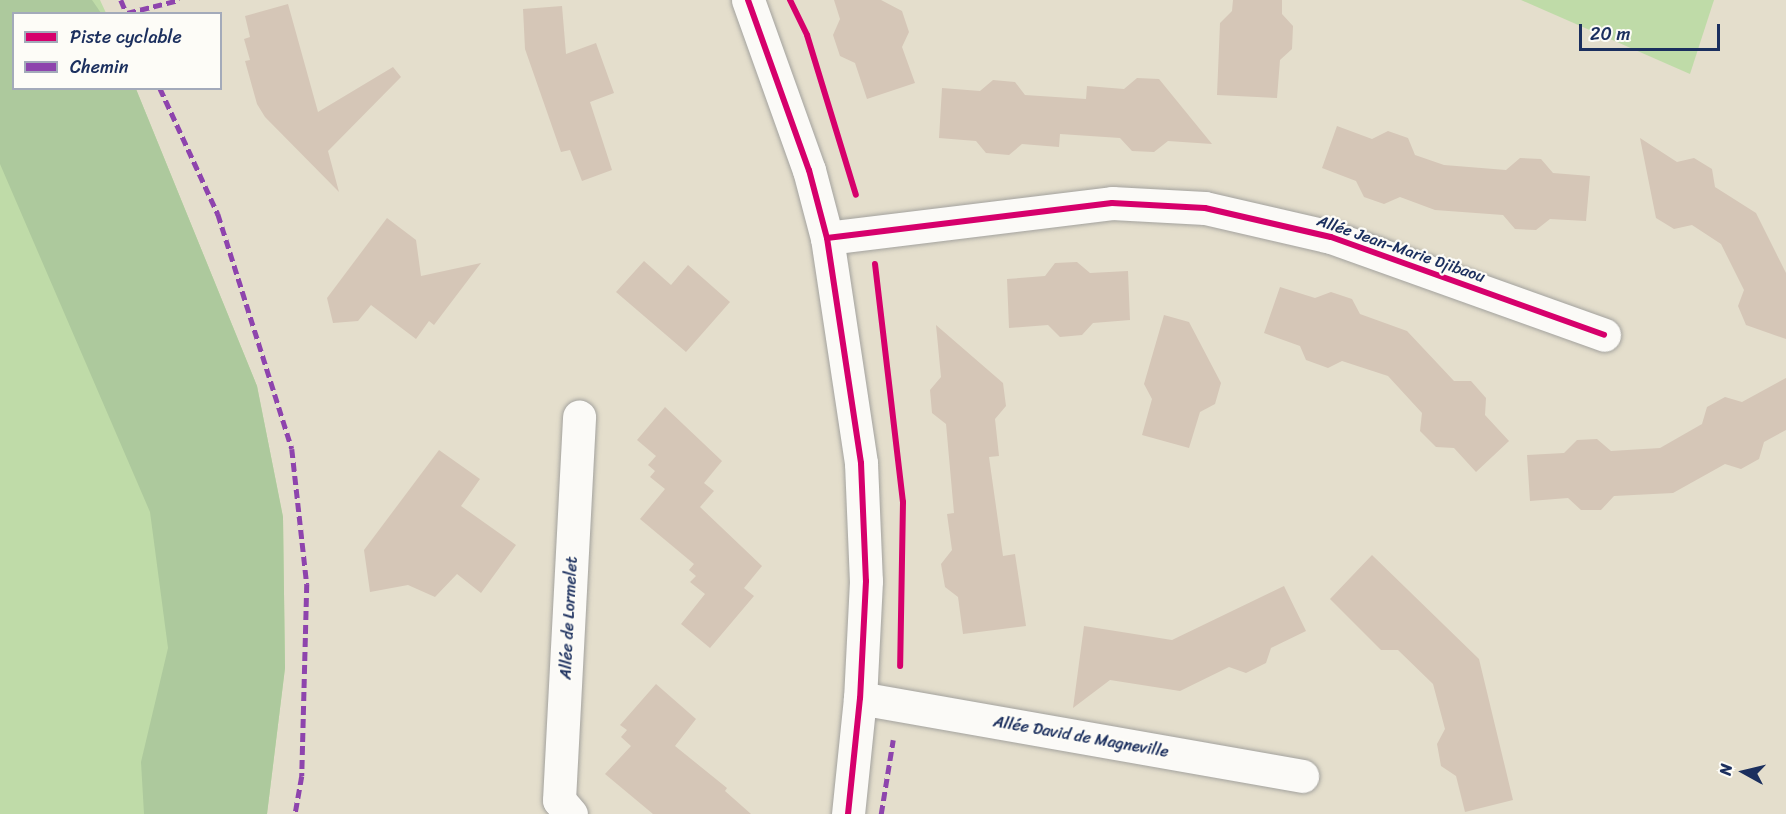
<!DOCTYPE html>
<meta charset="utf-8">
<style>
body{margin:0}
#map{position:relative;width:1786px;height:814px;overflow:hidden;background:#e4decc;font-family:Sriracha,sans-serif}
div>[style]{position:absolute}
.green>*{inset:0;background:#bfdba8}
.forest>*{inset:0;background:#adc99d}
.building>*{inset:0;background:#d5c6b7}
.roads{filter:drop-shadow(0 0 2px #a3a29e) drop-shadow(0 0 2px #a3a29e)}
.minor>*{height:33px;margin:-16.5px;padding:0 16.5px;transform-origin:16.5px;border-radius:16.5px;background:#fbfaf7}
.quiet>*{height:4.5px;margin-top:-2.25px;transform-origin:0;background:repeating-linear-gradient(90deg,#8e44ad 0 9px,transparent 0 13.5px)}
.cycleway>*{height:6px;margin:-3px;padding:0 3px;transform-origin:3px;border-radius:3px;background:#d6006c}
span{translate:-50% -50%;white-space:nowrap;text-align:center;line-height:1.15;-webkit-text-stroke:4.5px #fdfcf7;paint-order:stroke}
.street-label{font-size:16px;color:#1b2f5e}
.legend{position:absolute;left:12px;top:12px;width:210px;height:78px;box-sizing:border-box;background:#fdfcf7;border:2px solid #a3aaba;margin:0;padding:8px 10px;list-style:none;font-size:18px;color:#1b2f5e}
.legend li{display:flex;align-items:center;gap:12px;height:30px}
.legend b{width:30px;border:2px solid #a3aaba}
.north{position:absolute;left:1714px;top:742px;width:60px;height:60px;-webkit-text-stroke:4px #fdfcf7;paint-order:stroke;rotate:278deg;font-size:16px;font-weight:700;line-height:24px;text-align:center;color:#1b2f5e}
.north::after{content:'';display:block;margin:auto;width:21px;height:27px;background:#1b2f5e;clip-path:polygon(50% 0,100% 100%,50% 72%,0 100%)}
.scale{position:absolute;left:1579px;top:24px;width:141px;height:27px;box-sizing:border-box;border:3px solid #1b2f5e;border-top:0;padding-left:8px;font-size:18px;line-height:21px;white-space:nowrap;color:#1b2f5e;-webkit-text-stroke:4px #fdfcf7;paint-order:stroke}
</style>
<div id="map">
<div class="green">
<i style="clip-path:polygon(0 0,100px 0,106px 13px,14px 14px,14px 88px,136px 89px,257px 386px,283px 517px,285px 668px,267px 814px,0 814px)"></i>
<i style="clip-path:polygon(1521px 0,1714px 0,1690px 74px)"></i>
</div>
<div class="forest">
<i style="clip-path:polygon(0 0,92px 0,101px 13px,14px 14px,14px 88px,136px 89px,257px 386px,283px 517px,285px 668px,267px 814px,144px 814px,141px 762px,168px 648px,150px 512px,0 164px)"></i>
</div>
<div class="building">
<i style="clip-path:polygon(834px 0,881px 0,902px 11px,909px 32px,902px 47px,915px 83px,867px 99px,855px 63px,840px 56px,833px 35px,840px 19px)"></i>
<i style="clip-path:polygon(1233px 0,1282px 0,1282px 14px,1293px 26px,1292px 49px,1280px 60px,1277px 98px,1217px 95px,1220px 23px,1232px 11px)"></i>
<i style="clip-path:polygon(288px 4px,318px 112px,393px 67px,401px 77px,328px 151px,339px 192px,265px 117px,257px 104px,245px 61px,250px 60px,244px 39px,250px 37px,245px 16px)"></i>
<i style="clip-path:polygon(562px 6px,566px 54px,596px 43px,614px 93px,590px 102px,612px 170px,582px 181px,570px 150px,561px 152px,525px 49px,523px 9px)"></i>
<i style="clip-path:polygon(1137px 78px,1159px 79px,1212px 144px,1168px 141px,1154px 152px,1132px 151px,1120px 138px,1060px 134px,1059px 147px,1022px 144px,1009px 155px,986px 153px,976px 141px,939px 138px,942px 88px,980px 91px,993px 80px,1015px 82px,1025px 95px,1086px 99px,1087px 86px,1124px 89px)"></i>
<i style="clip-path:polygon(1337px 126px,1372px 139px,1388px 131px,1408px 138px,1415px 155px,1444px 165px,1506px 170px,1520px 158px,1541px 159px,1553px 173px,1590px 176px,1586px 221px,1550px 219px,1536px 230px,1515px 229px,1503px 215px,1435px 210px,1400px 197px,1384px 204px,1364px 197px,1356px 181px,1322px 168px)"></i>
<i style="clip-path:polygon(1640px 138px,1677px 162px,1694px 158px,1712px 169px,1715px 187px,1756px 213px,1786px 273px,1786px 339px,1746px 325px,1738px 306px,1744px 290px,1721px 244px,1692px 225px,1674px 229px,1656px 218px)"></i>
<i style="clip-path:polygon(387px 218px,416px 240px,421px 276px,481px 263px,434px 325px,429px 321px,416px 339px,371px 305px,358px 321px,333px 323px,327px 298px)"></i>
<i style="clip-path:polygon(644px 261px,671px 285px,688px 265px,730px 302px,686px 352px,616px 292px)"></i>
<i style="clip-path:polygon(1077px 262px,1090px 273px,1128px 271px,1130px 320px,1093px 323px,1082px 335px,1060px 337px,1048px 325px,1009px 328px,1007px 279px,1045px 276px,1055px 263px)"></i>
<i style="clip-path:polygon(1280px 287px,1315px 298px,1331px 292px,1352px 299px,1360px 314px,1407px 331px,1454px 381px,1471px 381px,1486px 398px,1485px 415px,1509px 441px,1476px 472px,1454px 448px,1436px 447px,1420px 431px,1422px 413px,1388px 376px,1342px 361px,1328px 368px,1306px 360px,1300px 346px,1264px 333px)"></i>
<i style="clip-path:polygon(1164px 315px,1189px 322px,1221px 383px,1215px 404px,1200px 412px,1189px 448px,1142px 435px,1152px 399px,1144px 384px)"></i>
<i style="clip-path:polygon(936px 325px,1003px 383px,1006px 406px,995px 419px,999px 456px,989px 457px,1003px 556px,1015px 554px,1026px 626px,963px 634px,958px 597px,945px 587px,941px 564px,952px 550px,947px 514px,954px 513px,946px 424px,932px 413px,930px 390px,941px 377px)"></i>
<i style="clip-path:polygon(1786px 378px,1786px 430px,1764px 442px,1759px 459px,1741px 469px,1725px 464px,1673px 493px,1614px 496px,1601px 510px,1581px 510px,1568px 498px,1530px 501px,1527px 455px,1564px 453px,1577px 440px,1597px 439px,1611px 451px,1660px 448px,1702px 424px,1707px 407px,1725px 397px,1742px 402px)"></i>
<i style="clip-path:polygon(665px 407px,722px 461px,704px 483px,714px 491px,700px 507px,762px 566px,744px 588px,754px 596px,710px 648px,681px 624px,705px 594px,690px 582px,696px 576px,689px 570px,694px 564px,640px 519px,665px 489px,650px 477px,655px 471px,648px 465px,656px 456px,637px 440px)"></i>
<i style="clip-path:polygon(439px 450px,480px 479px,461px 506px,516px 545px,481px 593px,457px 574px,435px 597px,408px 585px,370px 592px,364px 550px)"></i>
<i style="clip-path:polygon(1372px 555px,1479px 659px,1513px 800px,1465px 812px,1456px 776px,1441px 766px,1437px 744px,1445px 729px,1433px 684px,1398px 650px,1381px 650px,1330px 599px)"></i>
<i style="clip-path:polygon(1284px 586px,1306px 631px,1271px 648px,1266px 663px,1246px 673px,1229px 667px,1180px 691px,1110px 680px,1073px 708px,1084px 626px,1172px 640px)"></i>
<i style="clip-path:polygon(656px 684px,696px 719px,675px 746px,727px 788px,725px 791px,751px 814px,653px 814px,605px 774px,631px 746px,621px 737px,627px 730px,620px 725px)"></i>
</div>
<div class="roads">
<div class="minor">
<i style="left:748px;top:0;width:181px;rotate:70.3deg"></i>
<i style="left:809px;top:170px;width:70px;rotate:75.2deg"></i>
<i style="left:827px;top:238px;width:228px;rotate:81.4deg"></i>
<i style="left:861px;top:463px;width:118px;rotate:87.6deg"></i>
<i style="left:866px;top:581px;width:117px;rotate:92.9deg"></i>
<i style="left:860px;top:698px;width:117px;rotate:95.9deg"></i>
<i style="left:827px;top:238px;width:287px;rotate:-7deg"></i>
<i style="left:1112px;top:203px;width:93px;rotate:3.1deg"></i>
<i style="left:1205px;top:208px;width:129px;rotate:13deg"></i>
<i style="left:1331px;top:237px;width:290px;rotate:19.7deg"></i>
<i style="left:860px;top:698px;width:449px;rotate:10deg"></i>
<i style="left:571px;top:814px;width:18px;rotate:-131deg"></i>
<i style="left:559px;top:800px;width:384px;rotate:-87deg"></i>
</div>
</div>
<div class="quiet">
<i style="left:121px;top:0;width:15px;rotate:67deg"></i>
<i style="left:127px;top:13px;width:54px;rotate:-14deg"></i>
<i style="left:160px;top:88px;width:139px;rotate:65.3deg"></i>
<i style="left:218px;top:214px;width:246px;rotate:72.5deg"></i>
<i style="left:292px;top:449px;width:136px;rotate:83.7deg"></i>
<i style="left:307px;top:584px;width:192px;rotate:91.5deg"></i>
<i style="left:302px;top:776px;width:39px;rotate:100deg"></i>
<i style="left:881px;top:814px;width:75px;rotate:-80.8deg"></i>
</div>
<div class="cycleway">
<i style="left:748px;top:0;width:181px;rotate:70.3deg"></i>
<i style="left:809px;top:170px;width:70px;rotate:75.2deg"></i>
<i style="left:827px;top:238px;width:228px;rotate:81.4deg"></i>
<i style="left:861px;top:463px;width:118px;rotate:87.6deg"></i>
<i style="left:866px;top:581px;width:117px;rotate:92.9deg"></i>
<i style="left:860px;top:698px;width:117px;rotate:95.9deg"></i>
<i style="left:790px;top:0;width:39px;rotate:64deg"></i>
<i style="left:807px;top:35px;width:167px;rotate:73deg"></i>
<i style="left:827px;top:238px;width:287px;rotate:-7deg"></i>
<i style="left:1112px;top:203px;width:93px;rotate:3.1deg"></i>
<i style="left:1205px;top:208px;width:129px;rotate:13deg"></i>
<i style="left:1331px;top:237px;width:290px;rotate:19.7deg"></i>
<i style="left:875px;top:264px;width:240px;rotate:83.3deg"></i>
<i style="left:903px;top:502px;width:164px;rotate:91deg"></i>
</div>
<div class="street-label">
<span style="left:1401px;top:249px;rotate:19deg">Allée Jean-Marie Djibaou</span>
<span style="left:569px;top:618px;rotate:-87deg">Allée de Lormelet</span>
<span style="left:1081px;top:737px;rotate:10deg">Allée David de Magneville</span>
</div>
<ul class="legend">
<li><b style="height:8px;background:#d6006c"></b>Piste cyclable</li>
<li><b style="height:8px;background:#8e44ad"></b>Chemin</li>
</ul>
<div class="north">N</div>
<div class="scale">20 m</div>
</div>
